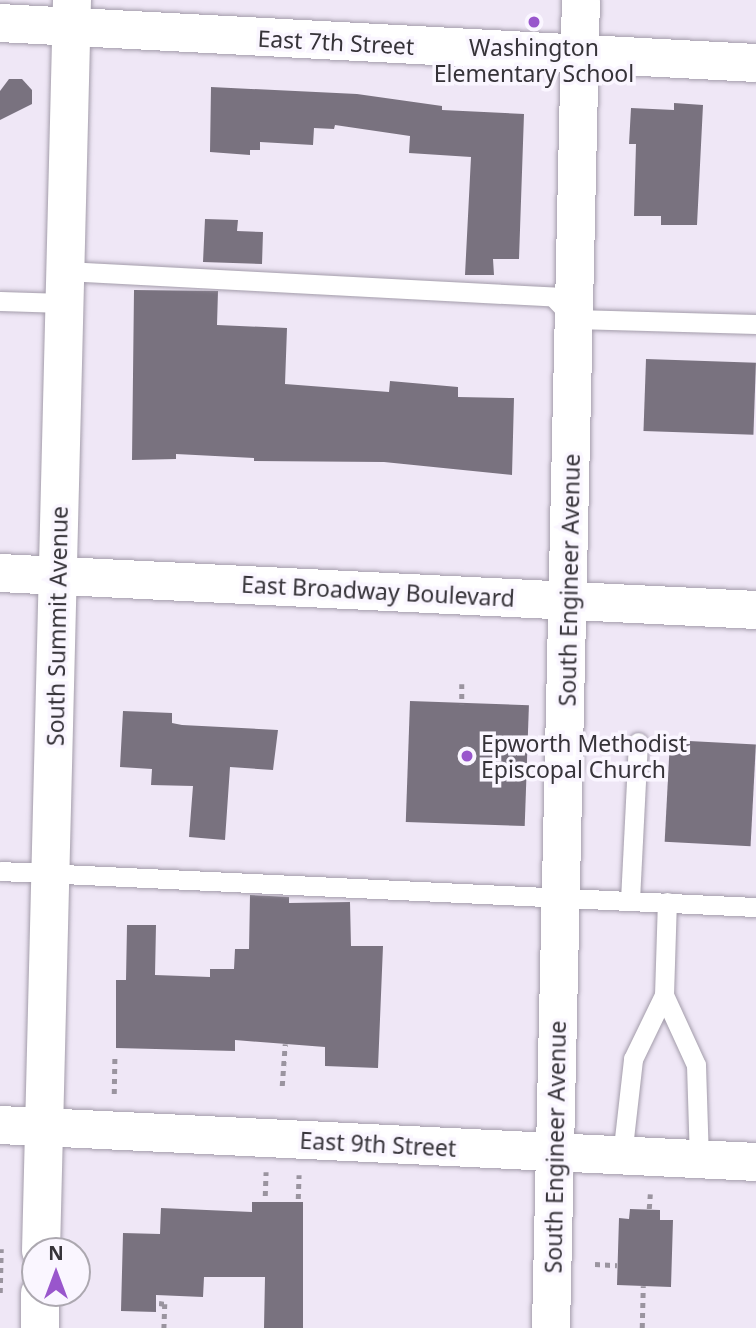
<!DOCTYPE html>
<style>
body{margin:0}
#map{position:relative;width:756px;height:1328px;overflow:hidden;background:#efe7f6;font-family:"Noto Sans",sans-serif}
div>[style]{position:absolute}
.building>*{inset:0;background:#79727f;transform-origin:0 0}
.path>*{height:4.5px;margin-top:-2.25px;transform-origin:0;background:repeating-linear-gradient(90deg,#9a949f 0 5px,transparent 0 10px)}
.roads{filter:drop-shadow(0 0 2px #a39caa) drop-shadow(0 0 2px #a39caa)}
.service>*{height:19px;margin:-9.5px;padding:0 9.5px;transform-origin:9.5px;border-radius:9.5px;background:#fff}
.minor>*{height:38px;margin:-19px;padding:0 19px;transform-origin:19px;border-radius:19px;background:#fff}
.tertiary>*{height:38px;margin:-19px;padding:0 19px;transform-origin:19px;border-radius:19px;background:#fff}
.trunk>*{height:38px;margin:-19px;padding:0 19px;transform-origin:19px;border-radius:19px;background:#fff}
.dots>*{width:19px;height:19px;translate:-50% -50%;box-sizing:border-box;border:4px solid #faf6ff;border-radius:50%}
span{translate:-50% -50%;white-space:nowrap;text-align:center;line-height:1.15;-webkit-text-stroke:7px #faf6ff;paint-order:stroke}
.street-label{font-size:23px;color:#363339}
.poi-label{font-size:23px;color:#363339}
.left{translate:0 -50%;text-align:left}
.north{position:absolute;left:21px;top:1237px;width:70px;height:70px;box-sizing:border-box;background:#faf6ff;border:2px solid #aca8b0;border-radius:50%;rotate:0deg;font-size:19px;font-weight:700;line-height:28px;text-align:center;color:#363339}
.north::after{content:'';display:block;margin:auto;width:24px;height:32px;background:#9956cc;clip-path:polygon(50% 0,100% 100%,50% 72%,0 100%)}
</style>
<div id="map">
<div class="building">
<i style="clip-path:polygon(9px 79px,22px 79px,32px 90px,32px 104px,0 120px,0 91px)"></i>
<i style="clip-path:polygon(211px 87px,357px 94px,442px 106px,442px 110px,524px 114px,519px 259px,493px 259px,494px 275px,465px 275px,471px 157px,409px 153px,410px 136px,335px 125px,334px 129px,314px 128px,313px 145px,260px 142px,260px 150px,250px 150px,250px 155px,210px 152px)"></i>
<i style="clip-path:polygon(674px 103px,703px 105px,697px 225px,661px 225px,661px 216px,634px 216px,636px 144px,629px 144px,631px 108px,674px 110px)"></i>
<i style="clip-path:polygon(205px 219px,238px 220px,237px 231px,263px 232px,262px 264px,203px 262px)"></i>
<i style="clip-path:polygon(134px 290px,218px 291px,217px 325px,287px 328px,285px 384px,389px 392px,390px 381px,458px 387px,458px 397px,514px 398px,512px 475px,384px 462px,254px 461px,254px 458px,176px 454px,176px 459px,132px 460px)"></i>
<i style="left:646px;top:359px;width:110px;height:72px;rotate:2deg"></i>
<i style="left:410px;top:701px;width:119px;height:121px;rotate:2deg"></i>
<i style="clip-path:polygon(123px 711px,172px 713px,172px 723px,182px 725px,278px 730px,273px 770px,230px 767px,225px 840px,189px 837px,193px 786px,151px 785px,152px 769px,120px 767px)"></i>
<i style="left:670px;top:740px;width:86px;height:102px;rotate:3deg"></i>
<i style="clip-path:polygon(250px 895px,289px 897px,289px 903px,350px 902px,351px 946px,383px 946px,378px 1068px,325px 1066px,325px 1047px,235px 1040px,235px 1051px,116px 1048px,116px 980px,126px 980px,127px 925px,156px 925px,155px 975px,210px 977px,210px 969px,234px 969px,235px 949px,249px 949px)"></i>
<i style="clip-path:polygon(252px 1202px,303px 1202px,303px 1328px,264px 1328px,265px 1277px,204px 1277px,203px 1297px,156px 1295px,156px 1312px,121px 1311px,123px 1233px,160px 1234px,161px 1208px,252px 1212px)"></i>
<i style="clip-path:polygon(630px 1209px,660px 1210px,660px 1220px,673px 1220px,671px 1287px,617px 1285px,619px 1218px,629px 1219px)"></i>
</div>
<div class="path">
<i style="left:462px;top:684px;width:20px;rotate:90deg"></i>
<i style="left:282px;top:1086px;width:42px;rotate:-85.9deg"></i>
<i style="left:114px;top:1094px;width:39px;rotate:-89deg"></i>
<i style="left:265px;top:1196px;width:24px;rotate:-88deg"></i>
<i style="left:298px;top:1199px;width:24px;rotate:-88deg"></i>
<i style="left:649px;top:1209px;width:15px;rotate:-86deg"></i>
<i style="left:595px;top:1264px;width:22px;rotate:3deg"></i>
<i style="left:0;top:1293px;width:44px;rotate:-88.7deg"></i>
<i style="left:159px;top:1303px;width:6px;rotate:9deg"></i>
<i style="left:165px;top:1304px;width:24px;rotate:92deg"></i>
<i style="left:642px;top:1328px;width:42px;rotate:-88.6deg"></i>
</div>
<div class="roads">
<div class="service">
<i style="left:65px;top:271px;width:489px;rotate:3deg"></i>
<i style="left:553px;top:297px;width:30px;rotate:46deg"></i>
<i style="left:574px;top:319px;width:182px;rotate:1.6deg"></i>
<i style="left:0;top:301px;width:64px;rotate:1.8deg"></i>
<i style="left:0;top:871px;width:757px;rotate:2.73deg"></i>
<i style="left:630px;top:900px;width:158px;rotate:-87.1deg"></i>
<i style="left:664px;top:995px;width:77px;rotate:65.4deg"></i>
<i style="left:696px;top:1065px;width:94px;rotate:88.2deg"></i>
<i style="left:622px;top:1156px;width:98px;rotate:-83.5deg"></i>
<i style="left:633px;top:1059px;width:71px;rotate:-64.2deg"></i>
<i style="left:664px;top:995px;width:93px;rotate:-88.2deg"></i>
</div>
<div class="minor">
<i style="left:0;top:23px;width:757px;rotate:3.03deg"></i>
<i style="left:0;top:1125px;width:757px;rotate:2.8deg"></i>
<i style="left:41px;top:1251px;width:1251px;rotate:-88.58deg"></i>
<i style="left:40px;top:1328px;width:35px;rotate:-90deg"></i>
</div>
<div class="tertiary">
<i style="left:551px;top:1328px;width:1328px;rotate:-88.71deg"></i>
</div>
<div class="trunk">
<i style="left:0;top:573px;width:757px;rotate:2.8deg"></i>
</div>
</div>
<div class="dots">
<i style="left:534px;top:22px;background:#9956cc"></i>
<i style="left:467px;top:756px;background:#9956cc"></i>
</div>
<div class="street-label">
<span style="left:336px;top:42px;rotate:3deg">East 7th Street</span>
<span style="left:569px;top:580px;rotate:-89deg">South Engineer Avenue</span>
<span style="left:378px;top:591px;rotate:3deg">East Broadway Boulevard</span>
<span style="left:57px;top:626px;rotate:-89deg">South Summit Avenue</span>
<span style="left:378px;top:1144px;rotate:3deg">East 9th Street</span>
<span style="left:555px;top:1147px;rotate:-89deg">South Engineer Avenue</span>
</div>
<div class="poi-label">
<span style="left:534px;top:60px">Washington<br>Elementary School</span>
<span class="left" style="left:481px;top:756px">Epworth Methodist<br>Episcopal Church</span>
</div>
<div class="north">N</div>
</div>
